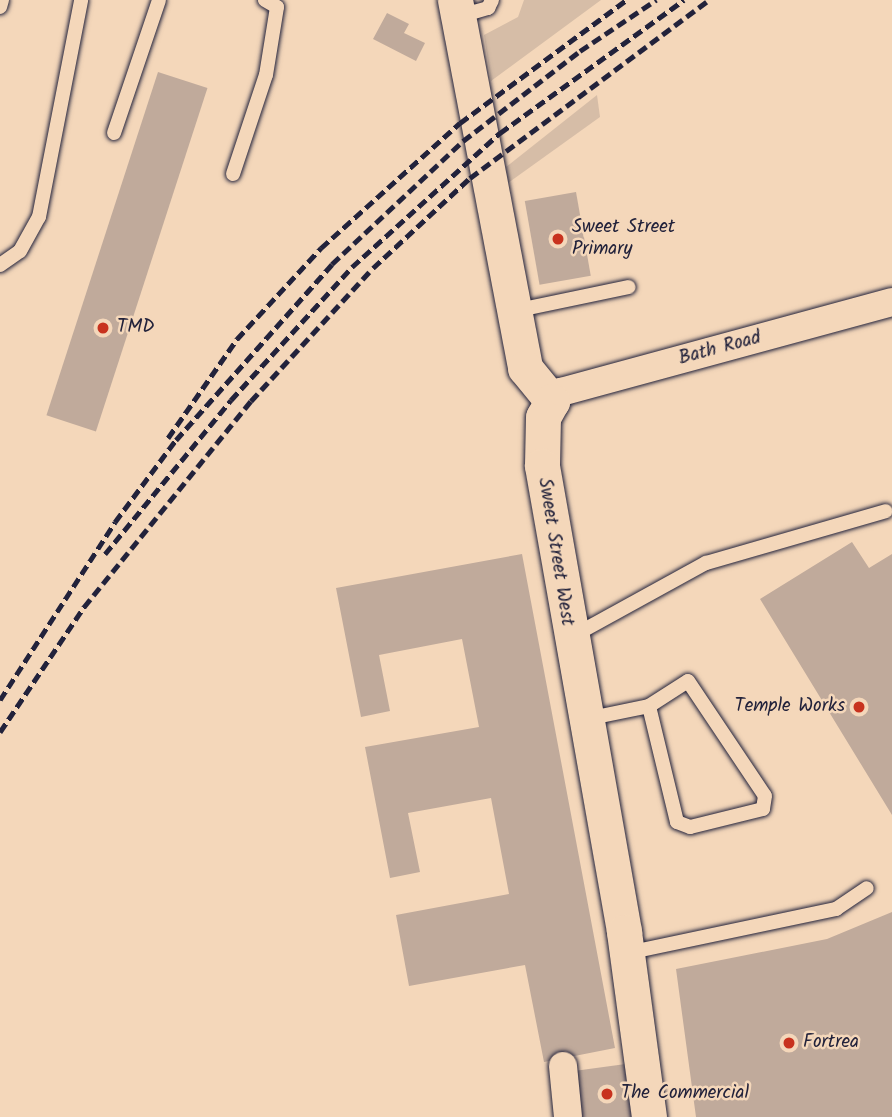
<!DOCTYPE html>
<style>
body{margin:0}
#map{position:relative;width:892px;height:1117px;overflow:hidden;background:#f4d7ba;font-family:Kalam,sans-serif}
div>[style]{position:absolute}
.green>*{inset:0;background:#d6bda7}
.building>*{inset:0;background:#c0aa9b;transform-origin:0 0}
.roads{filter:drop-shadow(0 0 2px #22223b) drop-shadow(0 0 2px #22223b)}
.service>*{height:14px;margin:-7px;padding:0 7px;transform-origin:7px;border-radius:7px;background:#f4d7ba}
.minor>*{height:28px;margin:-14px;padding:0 14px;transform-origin:14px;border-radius:14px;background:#f4d7ba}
.tertiary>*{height:35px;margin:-17.5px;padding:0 17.5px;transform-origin:17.5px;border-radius:17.5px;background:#f4d7ba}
.rail>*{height:5px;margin-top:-2.5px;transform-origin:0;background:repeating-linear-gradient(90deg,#22223b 0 10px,transparent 0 15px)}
.dots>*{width:19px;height:19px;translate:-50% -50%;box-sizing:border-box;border:4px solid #f4d7ba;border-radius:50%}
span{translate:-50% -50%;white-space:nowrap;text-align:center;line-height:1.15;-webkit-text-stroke:5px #f4d7ba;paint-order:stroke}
.poi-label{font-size:19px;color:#22223b}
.left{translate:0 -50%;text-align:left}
.right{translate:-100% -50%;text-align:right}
.street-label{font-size:19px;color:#22223b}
</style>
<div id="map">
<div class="green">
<i style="clip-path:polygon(524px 0,601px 0,491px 81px,484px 35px,518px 17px)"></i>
<i style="clip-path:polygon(597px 95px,600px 117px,508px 183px,506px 167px)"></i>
</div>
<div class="building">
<i style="clip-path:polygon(387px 13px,409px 24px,404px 33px,425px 43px,416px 61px,373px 39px)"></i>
<i style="left:158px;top:72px;width:52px;height:361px;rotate:18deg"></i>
<i style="left:576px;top:192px;width:85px;height:52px;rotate:80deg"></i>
<i style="clip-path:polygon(852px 542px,869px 568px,892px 554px,892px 815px,760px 599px)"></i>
<i style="clip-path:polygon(522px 554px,615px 1048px,544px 1062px,525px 965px,409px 986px,396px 915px,509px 894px,491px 798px,408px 813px,420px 872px,390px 878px,365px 747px,479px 727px,462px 639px,379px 655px,390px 711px,361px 717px,336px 588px)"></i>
<i style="clip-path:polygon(892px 912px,892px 1117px,696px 1117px,676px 969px,827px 939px)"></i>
<i style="clip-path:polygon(633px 1063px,640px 1117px,581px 1117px,574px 1071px)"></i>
</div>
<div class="roads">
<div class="service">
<i style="left:0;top:7px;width:7px;rotate:-74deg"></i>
<i style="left:457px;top:8px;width:17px;rotate:13deg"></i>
<i style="left:474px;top:12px;width:15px;rotate:-16deg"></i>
<i style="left:488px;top:8px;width:9px;rotate:-63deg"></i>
<i style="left:114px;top:133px;width:140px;rotate:-71.3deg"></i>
<i style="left:233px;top:174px;width:104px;rotate:-71.6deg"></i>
<i style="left:266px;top:75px;width:69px;rotate:-80.8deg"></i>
<i style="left:277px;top:7px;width:14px;rotate:-150deg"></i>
<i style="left:0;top:265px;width:24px;rotate:-35deg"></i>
<i style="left:20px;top:251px;width:39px;rotate:-61deg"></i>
<i style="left:39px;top:217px;width:221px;rotate:-79deg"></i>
<i style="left:514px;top:311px;width:117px;rotate:-11.8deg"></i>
<i style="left:573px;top:636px;width:152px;rotate:-28.8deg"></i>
<i style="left:706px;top:563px;width:187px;rotate:-16.1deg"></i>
<i style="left:586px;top:719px;width:64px;rotate:-11.7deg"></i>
<i style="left:649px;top:706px;width:46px;rotate:-32.7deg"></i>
<i style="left:688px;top:681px;width:138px;rotate:56.2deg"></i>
<i style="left:765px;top:796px;width:13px;rotate:99deg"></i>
<i style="left:763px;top:809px;width:75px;rotate:166.1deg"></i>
<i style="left:690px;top:827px;width:14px;rotate:-159deg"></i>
<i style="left:677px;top:822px;width:119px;rotate:-103.6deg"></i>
<i style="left:627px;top:953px;width:214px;rotate:-11.9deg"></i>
<i style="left:836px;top:909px;width:37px;rotate:-34deg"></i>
</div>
<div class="minor">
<i style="left:552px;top:401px;width:13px;rotate:-45deg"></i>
<i style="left:561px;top:392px;width:343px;rotate:-15.2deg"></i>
<i style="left:563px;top:1066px;width:51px;rotate:84.4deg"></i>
</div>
<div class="tertiary">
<i style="left:455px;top:0;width:375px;rotate:79.2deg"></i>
<i style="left:525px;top:368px;width:43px;rotate:50.7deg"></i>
<i style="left:552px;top:401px;width:18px;rotate:119deg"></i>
<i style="left:543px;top:417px;width:49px;rotate:91.2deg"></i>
<i style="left:542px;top:466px;width:473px;rotate:80deg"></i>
<i style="left:624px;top:932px;width:187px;rotate:82.3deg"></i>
</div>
</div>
<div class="rail">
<i style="left:168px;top:438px;width:121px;rotate:-55.1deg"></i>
<i style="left:237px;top:339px;width:124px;rotate:-47.3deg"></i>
<i style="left:321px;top:248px;width:187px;rotate:-42deg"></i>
<i style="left:460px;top:123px;width:207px;rotate:-36.5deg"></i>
<i style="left:105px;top:554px;width:199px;rotate:-50.7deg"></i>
<i style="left:231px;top:400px;width:180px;rotate:-47.7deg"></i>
<i style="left:352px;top:267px;width:200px;rotate:-42.2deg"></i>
<i style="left:500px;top:133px;width:227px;rotate:-35.9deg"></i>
<i style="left:0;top:700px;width:212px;rotate:-57.1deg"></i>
<i style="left:115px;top:522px;width:102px;rotate:-53.4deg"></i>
<i style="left:176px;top:440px;width:235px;rotate:-48.4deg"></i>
<i style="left:332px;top:264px;width:180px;rotate:-43.2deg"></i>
<i style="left:463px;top:141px;width:148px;rotate:-37.6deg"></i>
<i style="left:580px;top:51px;width:92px;rotate:-33.9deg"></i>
<i style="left:0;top:732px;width:151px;rotate:-56.1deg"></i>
<i style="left:84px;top:607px;width:265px;rotate:-51deg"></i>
<i style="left:251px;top:401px;width:180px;rotate:-47.5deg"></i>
<i style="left:373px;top:268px;width:132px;rotate:-42.9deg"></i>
<i style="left:470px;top:178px;width:298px;rotate:-36.7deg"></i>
</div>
<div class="dots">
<i style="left:558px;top:239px;background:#c8321e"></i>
<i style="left:103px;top:328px;background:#c8321e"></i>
<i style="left:859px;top:707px;background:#c8321e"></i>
<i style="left:789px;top:1043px;background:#c8321e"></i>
<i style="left:607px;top:1094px;background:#c8321e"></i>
</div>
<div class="poi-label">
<span class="left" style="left:572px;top:239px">Sweet Street<br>Primary</span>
<span class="left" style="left:117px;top:328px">TMD</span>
<span class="right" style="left:845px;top:707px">Temple Works</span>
<span class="left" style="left:803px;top:1043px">Fortrea</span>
<span class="left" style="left:621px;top:1094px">The Commercial</span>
</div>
<div class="street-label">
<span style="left:720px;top:349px;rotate:-15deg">Bath Road</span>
<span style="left:555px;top:552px;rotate:81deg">Sweet Street West</span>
</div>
</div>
